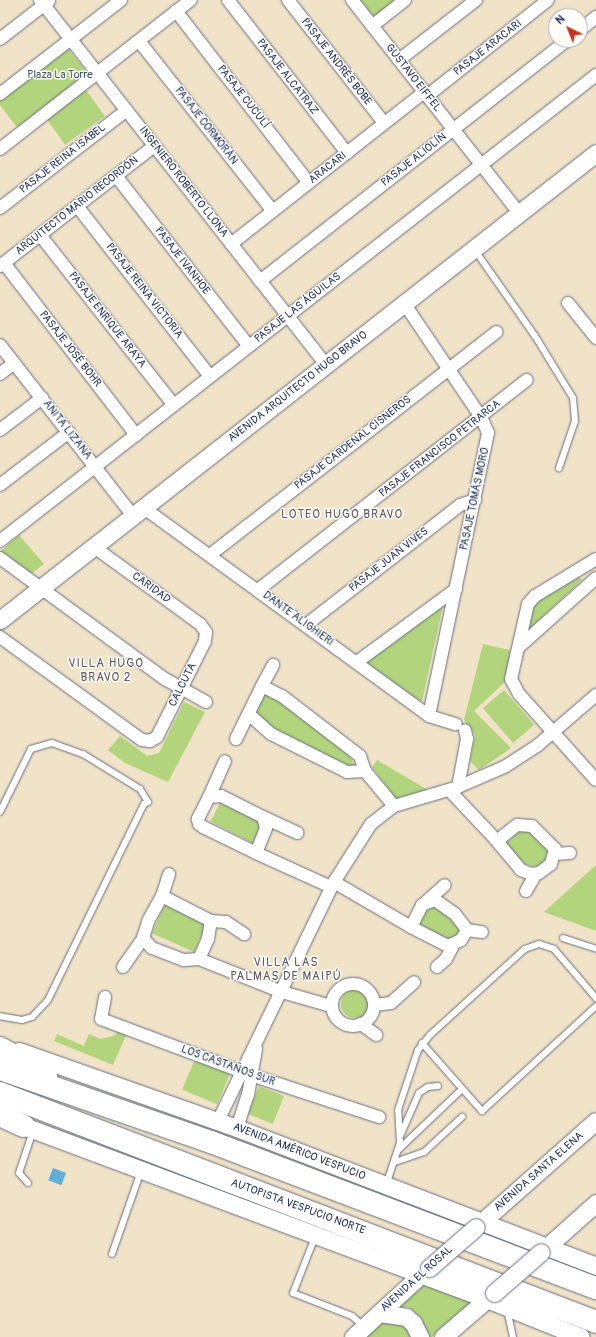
<!DOCTYPE html>
<meta charset="utf-8">
<style>
body{margin:0}
#map{position:relative;width:596px;height:1337px;overflow:hidden;background:#f1e3c7;font-family:Pangolin,sans-serif}
div>[style]{position:absolute}
.green>*{inset:0;background:#b2d47c;transform-origin:0 0}
.round{border-radius:50%}
.water>*{inset:0;background:#5eafd9;transform-origin:0 0}
.roads{filter:drop-shadow(0 0 1px #666e83) drop-shadow(0 0 1px #666e83)}
.lane>*{height:6px;margin:-3px;padding:0 3px;transform-origin:3px;border-radius:3px;background:#fff}
.street>*{height:12px;margin:-6px;padding:0 6px;transform-origin:6px;border-radius:6px;background:#fff}
.street>.ring{margin:-6px;padding:0;box-sizing:content-box;background:none;border:12px solid #fff;border-radius:50%}
.secondary>*{height:17px;margin:-8.5px;padding:0 8.5px;transform-origin:8.5px;border-radius:8.5px;background:#fff}
.highway>*{height:22px;margin:-11px;padding:0 11px;transform-origin:11px;border-radius:11px;background:#fff}
.bridges{filter:drop-shadow(0 0 1px #666e83) drop-shadow(0 0 1px #666e83)}
.secondary-bridge>*{height:17px;margin:-8.5px;padding:0 8.5px;transform-origin:8.5px;border-radius:8.5px;background:#fff}
span{translate:-50% -50%;white-space:nowrap;text-align:center;line-height:1.15;-webkit-text-stroke:3px #fdfcf7;paint-order:stroke}
.street-label{font-size:11px;color:#1b2f5e}
.park-label{font-size:11px;color:#415866}
.neighbourhood-label{font-size:12px;color:#5d5a63;letter-spacing:1px}
.north{position:absolute;left:548px;top:8px;width:40px;height:40px;box-sizing:border-box;background:#fdfcf7;border:1px solid #a3aaba;border-radius:50%;rotate:317deg;font-size:11px;font-weight:700;line-height:16px;text-align:center;color:#1b2f5e}
.north::after{content:'';display:block;margin:auto;width:14px;height:18px;background:#c8321e;clip-path:polygon(50% 0,100% 100%,50% 72%,0 100%)}
</style>
<div id="map">
<div class="green">
<i style="clip-path:polygon(360px 0,400px 0,376px 19px)"></i>
<i style="clip-path:polygon(62px 49px,69px 50px,88px 74px,19px 130px,0 105px,0 98px)"></i>
<i style="left:86px;top:90px;width:32px;height:49px;rotate:54deg"></i>
<i style="clip-path:polygon(19px 535px,44px 564px,31px 574px,0 552px)"></i>
<i style="clip-path:polygon(575px 572px,582px 580px,529px 629px,530px 613px,537px 601px)"></i>
<i style="clip-path:polygon(444px 601px,422px 702px,365px 664px)"></i>
<i style="clip-path:polygon(483px 644px,510px 650px,507px 680px,474px 711px,511px 748px,479px 770px,470px 761px,475px 735px,464px 720px)"></i>
<i style="left:504px;top:690px;width:46px;height:28px;rotate:49deg"></i>
<i style="clip-path:polygon(264px 694px,279px 700px,351px 757px,354px 766px,346px 768px,274px 731px,254px 714px)"></i>
<i style="clip-path:polygon(184px 702px,205px 712px,168px 782px,125px 763px,108px 750px,120px 736px,147px 756px,159px 753px)"></i>
<i style="clip-path:polygon(377px 760px,428px 790px,397px 800px,372px 767px)"></i>
<i style="left:221px;top:801px;width:47px;height:23px;rotate:27deg"></i>
<i style="clip-path:polygon(522px 829px,534px 830px,550px 847px,547px 862px,537px 867px,521px 863px,505px 844px)"></i>
<i style="clip-path:polygon(596px 865px,596px 931px,544px 912px)"></i>
<i style="left:165px;top:904px;width:46px;height:32px;rotate:24deg"></i>
<i style="clip-path:polygon(436px 905px,459px 928px,459px 936px,445px 939px,418px 926px,428px 907px)"></i>
<i class="round" style="left:341px;top:990px;width:28px;height:28px"></i>
<i style="clip-path:polygon(121px 1028px,128px 1031px,113px 1065px,54px 1041px,57px 1034px,84px 1046px,89px 1034px,100px 1039px,114px 1036px)"></i>
<i style="left:195px;top:1059px;width:38px;height:33px;rotate:23deg"></i>
<i style="left:259px;top:1086px;width:27px;height:30px;rotate:22deg"></i>
<i style="clip-path:polygon(424px 1284px,474px 1301px,432px 1337px,428px 1337px,421px 1318px,409px 1307px,397px 1307px)"></i>
<i style="clip-path:polygon(384px 1320px,410px 1326px,413px 1337px,364px 1337px)"></i>
</div>
<div class="water">
<i style="left:53px;top:1168px;width:14px;height:13px;rotate:21deg"></i>
</div>
<div class="roads">
<div class="lane">
<i style="left:474px;top:249px;width:106px;rotate:55deg"></i>
<i style="left:535px;top:336px;width:73px;rotate:58.5deg"></i>
<i style="left:573px;top:398px;width:23px;rotate:85deg"></i>
<i style="left:575px;top:421px;width:50px;rotate:108.8deg"></i>
<i style="left:0;top:812px;width:70px;rotate:-63.8deg"></i>
<i style="left:31px;top:749px;width:22px;rotate:-16deg"></i>
<i style="left:52px;top:743px;width:33px;rotate:20deg"></i>
<i style="left:83px;top:754px;width:67px;rotate:31.6deg"></i>
<i style="left:140px;top:789px;width:15px;rotate:58deg"></i>
<i style="left:148px;top:802px;width:4px;rotate:153deg"></i>
<i style="left:144px;top:804px;width:218px;rotate:116.1deg"></i>
<i style="left:48px;top:1000px;width:23px;rotate:133deg"></i>
<i style="left:32px;top:1017px;width:10px;rotate:163deg"></i>
<i style="left:22px;top:1020px;width:22px;rotate:-170deg"></i>
<i style="left:563px;top:938px;width:35px;rotate:18deg"></i>
<i style="left:422px;top:1043px;width:91px;rotate:48.6deg"></i>
<i style="left:482px;top:1111px;width:155px;rotate:-42.6deg"></i>
<i style="left:401px;top:1134px;width:45px;rotate:-66.3deg"></i>
<i style="left:419px;top:1093px;width:11px;rotate:-34deg"></i>
<i style="left:428px;top:1087px;width:10px;rotate:-6deg"></i>
<i style="left:398px;top:1150px;width:88px;rotate:-43.6deg"></i>
<i style="left:395px;top:1162px;width:31px;rotate:-19deg"></i>
<i style="left:424px;top:1152px;width:52px;rotate:-42.6deg"></i>
<i style="left:28px;top:1183px;width:13px;rotate:-132deg"></i>
<i style="left:19px;top:1173px;width:44px;rotate:-71.6deg"></i>
<i style="left:386px;top:1185px;width:44px;rotate:-71.6deg"></i>
<i style="left:400px;top:1143px;width:33px;rotate:-93deg"></i>
<i style="left:398px;top:1110px;width:63px;rotate:-71.6deg"></i>
<i style="left:418px;top:1050px;width:19px;rotate:-51deg"></i>
<i style="left:430px;top:1035px;width:128px;rotate:-42.2deg"></i>
<i style="left:525px;top:949px;width:15px;rotate:-20deg"></i>
<i style="left:539px;top:944px;width:16px;rotate:18deg"></i>
<i style="left:554px;top:949px;width:65px;rotate:49.4deg"></i>
<i style="left:315px;top:1237px;width:60px;rotate:111.4deg"></i>
<i style="left:293px;top:1293px;width:63px;rotate:21.3deg"></i>
<i style="left:352px;top:1316px;width:15px;rotate:42deg"></i>
<i style="left:112px;top:1254px;width:88px;rotate:-70.7deg"></i>
<i style="left:507px;top:1309px;width:29px;rotate:78deg"></i>
</div>
<div class="street">
<i style="left:40px;top:0;width:464px;rotate:51.9deg"></i>
<i style="left:228px;top:0;width:194px;rotate:52.1deg"></i>
<i style="left:288px;top:0;width:156px;rotate:52deg"></i>
<i style="left:352px;top:0;width:271px;rotate:51.9deg"></i>
<i style="left:176px;top:11px;width:217px;rotate:52.3deg"></i>
<i style="left:372px;top:26px;width:42px;rotate:-38.2deg"></i>
<i style="left:580px;top:30px;width:21px;rotate:-39deg"></i>
<i style="left:0;top:39px;width:62px;rotate:-37.8deg"></i>
<i style="left:139px;top:41px;width:216px;rotate:51.8deg"></i>
<i style="left:399px;top:60px;width:98px;rotate:-37.9deg"></i>
<i style="left:0;top:94px;width:153px;rotate:-37.8deg"></i>
<i style="left:427px;top:96px;width:154px;rotate:-38.4deg"></i>
<i style="left:0;top:149px;width:242px;rotate:-38deg"></i>
<i style="left:116px;top:176px;width:216px;rotate:52deg"></i>
<i style="left:77px;top:206px;width:216px;rotate:52deg"></i>
<i style="left:0;top:208px;width:160px;rotate:-37.7deg"></i>
<i style="left:40px;top:235px;width:216px;rotate:51.8deg"></i>
<i style="left:231px;top:244px;width:246px;rotate:-38.2deg"></i>
<i style="left:4px;top:263px;width:217px;rotate:52.5deg"></i>
<i style="left:0;top:266px;width:195px;rotate:-37.9deg"></i>
<i style="left:260px;top:281px;width:390px;rotate:-38.1deg"></i>
<i style="left:404px;top:303px;width:138px;rotate:56deg"></i>
<i style="left:481px;top:417px;width:17px;rotate:66deg"></i>
<i style="left:488px;top:433px;width:289px;rotate:101.8deg"></i>
<i style="left:568px;top:303px;width:45px;rotate:51.3deg"></i>
<i style="left:0;top:345px;width:217px;rotate:52.1deg"></i>
<i style="left:0;top:374px;width:18px;rotate:-38deg"></i>
<i style="left:0;top:430px;width:53px;rotate:-37.3deg"></i>
<i style="left:0;top:485px;width:87px;rotate:-37.5deg"></i>
<i style="left:144px;top:508px;width:353px;rotate:36.1deg"></i>
<i style="left:429px;top:716px;width:28px;rotate:17deg"></i>
<i style="left:0;top:541px;width:757px;rotate:-38.02deg"></i>
<i style="left:210px;top:555px;width:363px;rotate:-37.9deg"></i>
<i style="left:0;top:558px;width:205px;rotate:36.3deg"></i>
<i style="left:165px;top:679px;width:47px;rotate:29.3deg"></i>
<i style="left:596px;top:559px;width:71px;rotate:148.8deg"></i>
<i style="left:535px;top:596px;width:11px;rotate:131deg"></i>
<i style="left:528px;top:604px;width:77px;rotate:102.8deg"></i>
<i style="left:511px;top:679px;width:17px;rotate:62deg"></i>
<i style="left:519px;top:694px;width:115px;rotate:48.2deg"></i>
<i style="left:258px;top:590px;width:341px;rotate:-38deg"></i>
<i style="left:306px;top:625px;width:195px;rotate:-37.9deg"></i>
<i style="left:460px;top:505px;width:16px;rotate:-18deg"></i>
<i style="left:0;top:637px;width:175px;rotate:36deg"></i>
<i style="left:142px;top:740px;width:8px;rotate:7deg"></i>
<i style="left:150px;top:741px;width:8px;rotate:-30deg"></i>
<i style="left:157px;top:737px;width:107px;rotate:-63.4deg"></i>
<i style="left:205px;top:641px;width:9px;rotate:-84deg"></i>
<i style="left:206px;top:632px;width:10px;rotate:-127deg"></i>
<i style="left:200px;top:624px;width:131px;rotate:-144deg"></i>
<i style="left:520px;top:646px;width:102px;rotate:-41.8deg"></i>
<i style="left:357px;top:662px;width:123px;rotate:-36.4deg"></i>
<i style="left:262px;top:686px;width:24px;rotate:-62deg"></i>
<i style="left:236px;top:739px;width:59px;rotate:-63.9deg"></i>
<i style="left:262px;top:686px;width:22px;rotate:27deg"></i>
<i style="left:282px;top:696px;width:98px;rotate:37.6deg"></i>
<i style="left:360px;top:756px;width:16px;rotate:72deg"></i>
<i style="left:365px;top:771px;width:18px;rotate:177deg"></i>
<i style="left:347px;top:772px;width:85px;rotate:-153.4deg"></i>
<i style="left:271px;top:734px;width:30px;rotate:-138deg"></i>
<i style="left:365px;top:771px;width:45px;rotate:50.4deg"></i>
<i style="left:458px;top:787px;width:49px;rotate:-79.4deg"></i>
<i style="left:467px;top:739px;width:9px;rotate:-103deg"></i>
<i style="left:449px;top:790px;width:70px;rotate:46.7deg"></i>
<i style="left:209px;top:797px;width:39px;rotate:-66deg"></i>
<i style="left:263px;top:817px;width:38px;rotate:25deg"></i>
<i style="left:517px;top:825px;width:15px;rotate:4deg"></i>
<i style="left:532px;top:826px;width:33px;rotate:45deg"></i>
<i style="left:555px;top:849px;width:16px;rotate:105deg"></i>
<i style="left:551px;top:864px;width:15px;rotate:143deg"></i>
<i style="left:539px;top:873px;width:8px;rotate:173deg"></i>
<i style="left:531px;top:874px;width:11px;rotate:-158deg"></i>
<i style="left:521px;top:870px;width:38px;rotate:-130deg"></i>
<i style="left:497px;top:841px;width:26px;rotate:-39deg"></i>
<i style="left:256px;top:853px;width:27px;rotate:-68deg"></i>
<i style="left:266px;top:828px;width:11px;rotate:-105deg"></i>
<i style="left:263px;top:817px;width:47px;rotate:-153.4deg"></i>
<i style="left:221px;top:796px;width:12px;rotate:175deg"></i>
<i style="left:209px;top:797px;width:25px;rotate:117deg"></i>
<i style="left:198px;top:819px;width:5px;rotate:79deg"></i>
<i style="left:199px;top:824px;width:5px;rotate:37deg"></i>
<i style="left:203px;top:827px;width:59px;rotate:26.1deg"></i>
<i style="left:256px;top:853px;width:82px;rotate:24.4deg"></i>
<i style="left:555px;top:854px;width:15px;rotate:-4deg"></i>
<i style="left:334px;top:882px;width:89px;rotate:30.3deg"></i>
<i style="left:526px;top:891px;width:20px;rotate:-60deg"></i>
<i style="left:162px;top:896px;width:23px;rotate:-72deg"></i>
<i style="left:426px;top:902px;width:25px;rotate:-42deg"></i>
<i style="left:211px;top:921px;width:15px;rotate:4deg"></i>
<i style="left:226px;top:922px;width:22px;rotate:34deg"></i>
<i style="left:467px;top:930px;width:12px;rotate:121deg"></i>
<i style="left:461px;top:940px;width:14px;rotate:155deg"></i>
<i style="left:448px;top:946px;width:42px;rotate:-152.8deg"></i>
<i style="left:411px;top:927px;width:25px;rotate:-63deg"></i>
<i style="left:422px;top:905px;width:14px;rotate:-21deg"></i>
<i style="left:435px;top:900px;width:24px;rotate:35deg"></i>
<i style="left:455px;top:914px;width:20px;rotate:53deg"></i>
<i style="left:467px;top:930px;width:15px;rotate:8deg"></i>
<i style="left:199px;top:959px;width:22px;rotate:-66deg"></i>
<i style="left:208px;top:939px;width:18px;rotate:-81deg"></i>
<i style="left:211px;top:921px;width:55px;rotate:-153deg"></i>
<i style="left:162px;top:896px;width:26px;rotate:119deg"></i>
<i style="left:149px;top:919px;width:20px;rotate:108deg"></i>
<i style="left:143px;top:938px;width:13px;rotate:48deg"></i>
<i style="left:152px;top:948px;width:34px;rotate:21deg"></i>
<i style="left:184px;top:960px;width:15px;rotate:-4deg"></i>
<i style="left:199px;top:959px;width:89px;rotate:21.7deg"></i>
<i style="left:282px;top:992px;width:51px;rotate:15.9deg"></i>
<i style="left:123px;top:967px;width:35px;rotate:-55deg"></i>
<i style="left:437px;top:967px;width:12px;rotate:-42deg"></i>
<i style="left:446px;top:959px;width:15px;rotate:-62deg"></i>
<i class="ring" style="left:332px;top:984px;width:30px;height:30px"></i>
<i style="left:105px;top:997px;width:22px;rotate:100deg"></i>
<i style="left:101px;top:1019px;width:160px;rotate:20.5deg"></i>
<i style="left:251px;top:1075px;width:135px;rotate:18.2deg"></i>
<i style="left:374px;top:1005px;width:17px;rotate:-7deg"></i>
<i style="left:391px;top:1003px;width:31px;rotate:-42deg"></i>
<i style="left:361px;top:1024px;width:19px;rotate:36deg"></i>
<i style="left:218px;top:1121px;width:266px;rotate:-64.1deg"></i>
<i style="left:334px;top:882px;width:69px;rotate:-57.5deg"></i>
<i style="left:371px;top:824px;width:29px;rotate:-38deg"></i>
<i style="left:394px;top:806px;width:67px;rotate:-16.5deg"></i>
<i style="left:458px;top:787px;width:52px;rotate:-23.6deg"></i>
<i style="left:506px;top:766px;width:38px;rotate:-33deg"></i>
<i style="left:538px;top:745px;width:77px;rotate:-40.8deg"></i>
<i style="left:237px;top:1128px;width:35px;rotate:-72deg"></i>
<i style="left:248px;top:1095px;width:47px;rotate:-80.1deg"></i>
</div>
<div class="secondary">
<i style="left:0;top:620px;width:757px;rotate:-38.08deg"></i>
<i style="left:19px;top:1051px;width:231px;rotate:19.5deg"></i>
<i style="left:237px;top:1128px;width:385px;rotate:21deg"></i>
<i style="left:13px;top:1122px;width:506px;rotate:20.48deg"></i>
<i style="left:487px;top:1299px;width:101px;rotate:22deg"></i>
<i style="left:476px;top:1227px;width:160px;rotate:-41.5deg"></i>
<i style="left:541px;top:1252px;width:74px;rotate:-41.7deg"></i>
<i style="left:379px;top:1313px;width:27px;rotate:8deg"></i>
<i style="left:406px;top:1317px;width:9px;rotate:41deg"></i>
<i style="left:413px;top:1323px;width:16px;rotate:63deg"></i>
<i style="left:353px;top:1337px;width:102px;rotate:-42.6deg"></i>
<i style="left:443px;top:1337px;width:67px;rotate:-40.8deg"></i>
</div>
<div class="highway">
<i style="left:0;top:1048px;width:53px;rotate:29.5deg"></i>
<i style="left:0;top:1069px;width:223px;rotate:19.1deg"></i>
<i style="left:211px;top:1142px;width:412px;rotate:20.8deg"></i>
<i style="left:0;top:1093px;width:638px;rotate:21.02deg"></i>
<i style="left:0;top:1115px;width:26px;rotate:25deg"></i>
</div>
</div>
<div class="bridges">
<div class="secondary-bridge">
<i style="left:429px;top:1268px;width:62px;rotate:-41.1deg"></i>
<i style="left:494px;top:1293px;width:62px;rotate:-41.1deg"></i>
</div>
</div>
<div class="street-label">
<span style="left:488px;top:48px;rotate:-38deg">PASAJE ARACARI</span>
<span style="left:336px;top:62px;rotate:52deg">PASAJE ANDRÉS BOBE</span>
<span style="left:287px;top:77px;rotate:52deg">PASAJE ALCATRAZ</span>
<span style="left:413px;top:78px;rotate:52deg">GUSTAVO EIFFEL</span>
<span style="left:243px;top:97px;rotate:52deg">PASAJE CUCULÍ</span>
<span style="left:206px;top:126px;rotate:52deg">PASAJE CORMORÁN</span>
<span style="left:63px;top:159px;rotate:-38deg">PASAJE REINA ISABEL</span>
<span style="left:414px;top:160px;rotate:-38deg">PASAJE ALIOLÍN</span>
<span style="left:328px;top:168px;rotate:-38deg">ARACARI</span>
<span style="left:183px;top:182px;rotate:52deg">INGENIERO ROBERTO LLONA</span>
<span style="left:77px;top:206px;rotate:-38deg">ARQUITECTO MARIO RECORDÓN</span>
<span style="left:182px;top:261px;rotate:52deg">PASAJE IVANHOE</span>
<span style="left:144px;top:291px;rotate:52deg">PASAJE REINA VICTORIA</span>
<span style="left:298px;top:308px;rotate:-38deg">PASAJE LAS ÁGUILAS</span>
<span style="left:107px;top:320px;rotate:52deg">PASAJE ENRIQUE ARAYA</span>
<span style="left:70px;top:349px;rotate:52deg">PASAJE JOSÉ BOHR</span>
<span style="left:298px;top:387px;rotate:-38deg">AVENIDA ARQUITECTO HUGO BRAVO</span>
<span style="left:67px;top:430px;rotate:52deg">ANITA LIZANA</span>
<span style="left:353px;top:443px;rotate:-38deg">PASAJE CARDENAL CISNEROS</span>
<span style="left:440px;top:449px;rotate:-38deg">PASAJE FRANCISCO PETRARCA</span>
<span style="left:475px;top:499px;rotate:-78deg">PASAJE TOMÁS MORO</span>
<span style="left:389px;top:560px;rotate:-38deg">PASAJE JUAN VIVES</span>
<span style="left:151px;top:588px;rotate:36deg">CARIDAD</span>
<span style="left:298px;top:619px;rotate:36deg">DANTE ALIGHIERI</span>
<span style="left:183px;top:685px;rotate:-63deg">CALCUTA</span>
<span style="left:228px;top:1066px;rotate:20deg">LOS CASTAÑOS SUR</span>
<span style="left:299px;top:1152px;rotate:21deg">AVENIDA AMÉRICO VESPUCIO</span>
<span style="left:539px;top:1172px;rotate:-41deg">AVENIDA SANTA ELENA</span>
<span style="left:298px;top:1207px;rotate:20deg">AUTOPISTA VESPUCIO NORTE</span>
<span style="left:417px;top:1279px;rotate:-42deg">AVENIDA EL ROSAL</span>
</div>
<div class="park-label">
<span style="left:60px;top:75px">Plaza La Torre</span>
</div>
<div class="neighbourhood-label">
<span style="left:342px;top:515px">LOTEO HUGO BRAVO</span>
<span style="left:106px;top:671px">VILLA HUGO<br>BRAVO 2</span>
<span style="left:286px;top:970px">VILLA LAS<br>PALMAS DE MAIPÚ</span>
</div>
<div class="north">N</div>
</div>
